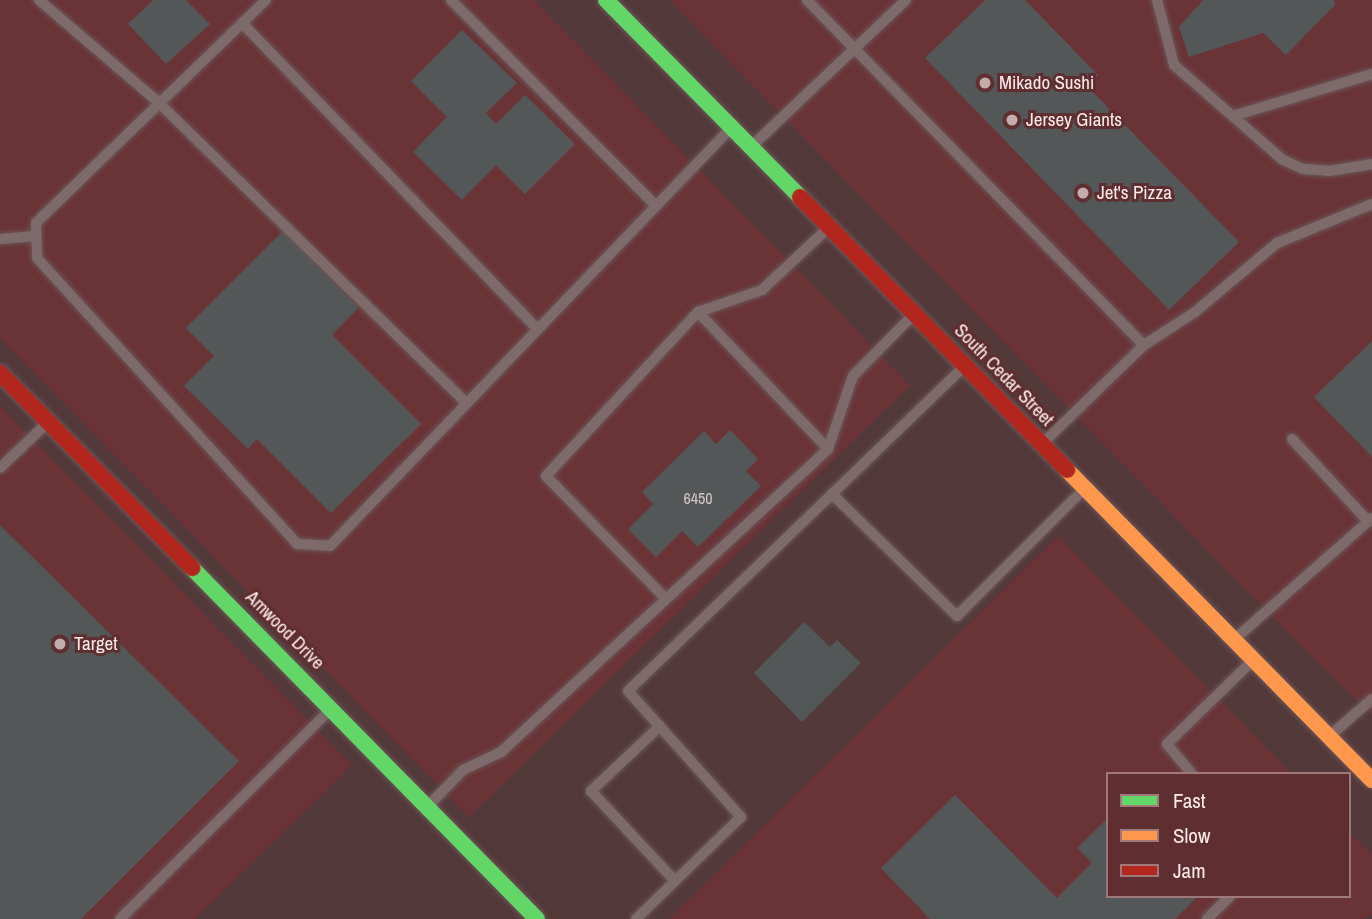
<!DOCTYPE html>
<style>
body{margin:0}
#map{position:relative;width:1372px;height:919px;overflow:hidden;background:#54393a;font-family:"Archivo Narrow",sans-serif}
div>[style]{position:absolute}
.built>*{inset:0;background:#6a3437}
.building>*{inset:0;background:#535758}
.roads{filter:drop-shadow(0 0 2px #6b5757) drop-shadow(0 0 2px #6b5757)}
.lane>*{height:10px;margin:-5px;padding:0 5px;transform-origin:5px;border-radius:5px;background:#7e6a6a}
.fast>*{height:16px;margin:-8px;padding:0 8px;transform-origin:8px;border-radius:8px;background:#63d668}
.slow>*{height:16px;margin:-8px;padding:0 8px;transform-origin:8px;border-radius:8px;background:#ff974d}
.jam>*{height:16px;margin:-8px;padding:0 8px;transform-origin:8px;border-radius:8px;background:#b3261e}
.dots>*{width:19px;height:19px;translate:-50% -50%;box-sizing:border-box;border:4px solid #5f2e30;border-radius:50%}
span{translate:-50% -50%;white-space:nowrap;text-align:center;line-height:1.15;-webkit-text-stroke:6px #5f2e30;paint-order:stroke}
.number-label{font-size:16px;color:#d3c5c6}
.number-label span{-webkit-text-stroke-width:0}
.poi-label{font-size:19px;color:#feeaea}
.left{translate:0 -50%;text-align:left}
.street-label{font-size:19px;color:#feeaea}
.legend{position:absolute;left:1106px;top:772px;width:245px;height:126px;box-sizing:border-box;background:#5f2e30;border:2px solid #9f797a;margin:0;padding:9px 12px;list-style:none;font-size:21px;color:#feeaea}
.legend li{display:flex;align-items:center;gap:14px;height:35px}
.legend b{width:35px;border:2px solid #9f797a}
</style>
<div id="map">
<div class="built">
<i style="clip-path:polygon(0 0,534px 0,910px 385px,469px 817px,0 338px)"></i>
<i style="clip-path:polygon(669px 0,1372px 0,1372px 714px,1306px 651px)"></i>
<i style="clip-path:polygon(0 406px,352px 765px,195px 919px,0 919px)"></i>
<i style="clip-path:polygon(1058px 536px,1292px 774px,1108px 774px,1108px 896px,1349px 896px,1349px 832px,1372px 855px,1372px 913px,1362px 919px,669px 919px)"></i>
</div>
<div class="building">
<i style="clip-path:polygon(153px 0,186px 0,210px 24px,166px 64px,128px 24px)"></i>
<i style="clip-path:polygon(985px 0,1025px 0,1098px 75px,1087px 86px,1239px 242px,1169px 310px,925px 58px)"></i>
<i style="clip-path:polygon(1203px 0,1334px 0,1335px 5px,1286px 55px,1263px 33px,1189px 57px,1179px 27px)"></i>
<i style="clip-path:polygon(462px 30px,517px 83px,486px 113px,496px 124px,525px 95px,575px 144px,525px 194px,496px 165px,462px 200px,413px 152px,447px 117px,411px 81px)"></i>
<i style="clip-path:polygon(283px 231px,359px 307px,332px 335px,421px 424px,331px 513px,257px 439px,248px 449px,184px 386px,214px 356px,186px 328px)"></i>
<i style="clip-path:polygon(1372px 341px,1372px 457px,1314px 397px)"></i>
<i style="clip-path:polygon(730px 430px,758px 459px,746px 471px,761px 486px,698px 547px,682px 531px,656px 557px,628px 529px,653px 504px,642px 492px,704px 431px,716px 444px)"></i>
<i style="clip-path:polygon(0 525px,239px 761px,81px 919px,0 919px)"></i>
<i style="clip-path:polygon(804px 622px,830px 647px,837px 640px,861px 663px,802px 722px,754px 673px)"></i>
<i style="clip-path:polygon(955px 795px,1057px 898px,1092px 863px,1077px 848px,1108px 818px,1108px 896px,1198px 896px,1175px 919px,930px 919px,881px 868px)"></i>
</div>
<div class="roads">
<div class="lane">
<i style="left:39px;top:0;width:158px;rotate:40.6deg"></i>
<i style="left:159px;top:103px;width:429px;rotate:44.3deg"></i>
<i style="left:266px;top:0;width:320px;rotate:135.9deg"></i>
<i style="left:36px;top:223px;width:35px;rotate:88deg"></i>
<i style="left:37px;top:258px;width:387px;rotate:47.7deg"></i>
<i style="left:297px;top:544px;width:33px;rotate:3deg"></i>
<i style="left:330px;top:546px;width:576px;rotate:-46.19deg"></i>
<i style="left:451px;top:0;width:291px;rotate:45.1deg"></i>
<i style="left:807px;top:0;width:482px;rotate:45.7deg"></i>
<i style="left:1157px;top:0;width:67px;rotate:75.3deg"></i>
<i style="left:1174px;top:65px;width:145px;rotate:41.1deg"></i>
<i style="left:1283px;top:160px;width:22px;rotate:24deg"></i>
<i style="left:1303px;top:169px;width:26px;rotate:4deg"></i>
<i style="left:1329px;top:171px;width:44px;rotate:-9.2deg"></i>
<i style="left:242px;top:23px;width:426px;rotate:46deg"></i>
<i style="left:1233px;top:116px;width:145px;rotate:-16.8deg"></i>
<i style="left:753px;top:145px;width:211px;rotate:-43.5deg"></i>
<i style="left:0;top:239px;width:36px;rotate:-5deg"></i>
<i style="left:698px;top:312px;width:189px;rotate:46.5deg"></i>
<i style="left:1292px;top:439px;width:112px;rotate:47.2deg"></i>
<i style="left:1044px;top:442px;width:139px;rotate:-44.1deg"></i>
<i style="left:1144px;top:345px;width:61px;rotate:-32.9deg"></i>
<i style="left:1195px;top:312px;width:107px;rotate:-40.1deg"></i>
<i style="left:1277px;top:243px;width:103px;rotate:-22.3deg"></i>
<i style="left:0;top:468px;width:64px;rotate:-43.7deg"></i>
<i style="left:832px;top:494px;width:175px;rotate:44.3deg"></i>
<i style="left:957px;top:616px;width:180px;rotate:-45deg"></i>
<i style="left:665px;top:598px;width:170px;rotate:-134.3deg"></i>
<i style="left:546px;top:476px;width:224px;rotate:-47.2deg"></i>
<i style="left:698px;top:312px;width:68px;rotate:-19deg"></i>
<i style="left:762px;top:290px;width:89px;rotate:-43.2deg"></i>
<i style="left:1236px;top:638px;width:181px;rotate:-41.4deg"></i>
<i style="left:660px;top:726px;width:95px;rotate:136.7deg"></i>
<i style="left:591px;top:791px;width:123px;rotate:47deg"></i>
<i style="left:1332px;top:734px;width:53px;rotate:-41.2deg"></i>
<i style="left:1192px;top:774px;width:39px;rotate:-130deg"></i>
<i style="left:1167px;top:744px;width:119px;rotate:-44.3deg"></i>
<i style="left:428px;top:806px;width:50px;rotate:-45.8deg"></i>
<i style="left:463px;top:770px;width:42px;rotate:-25.3deg"></i>
<i style="left:501px;top:752px;width:446px;rotate:-42.8deg"></i>
<i style="left:828px;top:449px;width:77px;rotate:-71.1deg"></i>
<i style="left:853px;top:376px;width:86px;rotate:-45.5deg"></i>
<i style="left:120px;top:919px;width:293px;rotate:-44.9deg"></i>
<i style="left:636px;top:919px;width:146px;rotate:-44.2deg"></i>
<i style="left:741px;top:817px;width:169px;rotate:-131.9deg"></i>
<i style="left:628px;top:691px;width:465px;rotate:-44deg"></i>
<i style="left:1207px;top:919px;width:33px;rotate:-45deg"></i>
</div>
<div class="fast">
<i style="left:606px;top:0;width:276px;rotate:45.4deg"></i>
<i style="left:192px;top:568px;width:492px;rotate:45.5deg"></i>
</div>
<div class="slow">
<i style="left:1067px;top:470px;width:435px;rotate:45.5deg"></i>
</div>
<div class="jam">
<i style="left:800px;top:197px;width:382px;rotate:45.6deg"></i>
<i style="left:0;top:373px;width:274px;rotate:45.4deg"></i>
</div>
</div>
<div class="dots">
<i style="left:985px;top:83px;background:#c2acac"></i>
<i style="left:1012px;top:120px;background:#c2acac"></i>
<i style="left:1083px;top:193px;background:#c2acac"></i>
<i style="left:60px;top:644px;background:#c2acac"></i>
</div>
<div class="number-label">
<span style="left:698px;top:498px">6450</span>
</div>
<div class="poi-label">
<span class="left" style="left:999px;top:83px">Mikado Sushi</span>
<span class="left" style="left:1026px;top:120px">Jersey Giants</span>
<span class="left" style="left:1097px;top:193px">Jet's Pizza</span>
<span class="left" style="left:74px;top:644px">Target</span>
</div>
<div class="street-label">
<span style="left:1004px;top:375px;rotate:46deg">South Cedar Street</span>
<span style="left:285px;top:630px;rotate:45deg">Amwood Drive</span>
</div>
<ul class="legend">
<li><b style="height:9px;background:#63d668"></b>Fast</li>
<li><b style="height:9px;background:#ff974d"></b>Slow</li>
<li><b style="height:9px;background:#b3261e"></b>Jam</li>
</ul>
</div>
